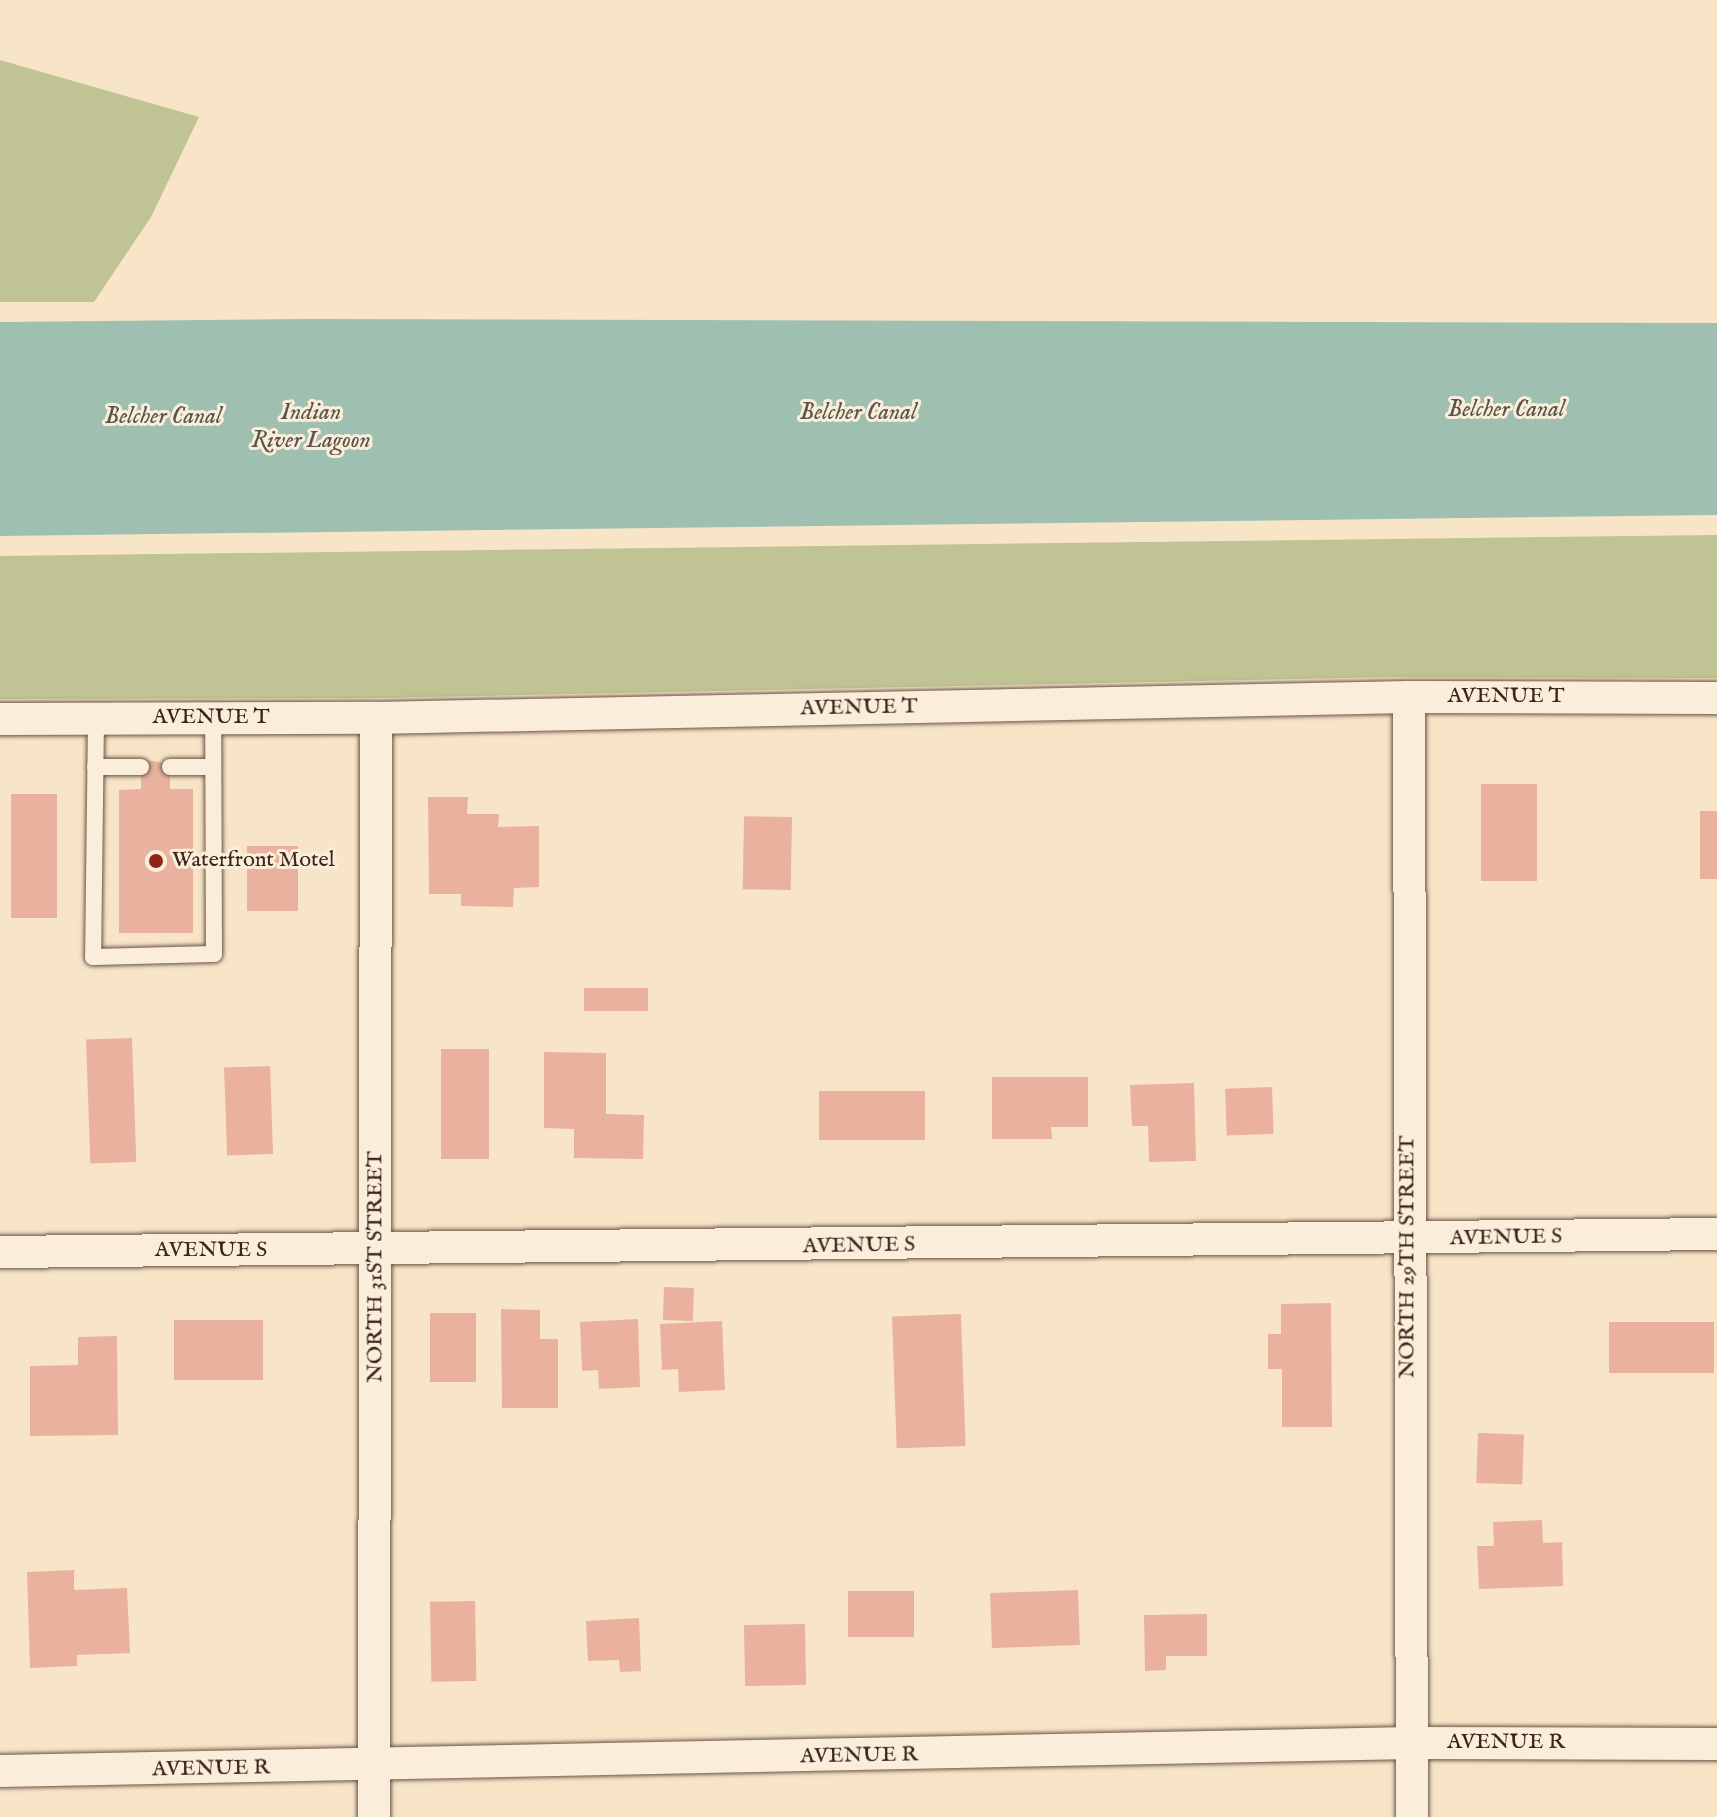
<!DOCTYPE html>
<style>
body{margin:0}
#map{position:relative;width:1717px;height:1817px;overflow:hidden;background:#f8e5c8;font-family:"IM FELL English",serif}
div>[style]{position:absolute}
.green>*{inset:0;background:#c0c394}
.water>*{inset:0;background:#9fc0b0}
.building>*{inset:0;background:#eab19e;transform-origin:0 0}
.roads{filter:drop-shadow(0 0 2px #6a5546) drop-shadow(0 0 2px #6a5546)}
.service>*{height:16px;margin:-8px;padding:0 8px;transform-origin:8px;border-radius:8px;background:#faeedb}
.minor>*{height:32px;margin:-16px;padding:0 16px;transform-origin:16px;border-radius:16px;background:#faeedb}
.dots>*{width:22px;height:22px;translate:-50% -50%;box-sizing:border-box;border:4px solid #faeedb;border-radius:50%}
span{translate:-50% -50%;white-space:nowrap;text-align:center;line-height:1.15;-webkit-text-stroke:6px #faeedb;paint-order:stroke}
.street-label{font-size:22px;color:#3b251b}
.poi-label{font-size:22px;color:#3b251b}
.left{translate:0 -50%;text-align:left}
.water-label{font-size:24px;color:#595448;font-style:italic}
</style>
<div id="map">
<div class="green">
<i style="clip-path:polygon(0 60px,199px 117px,151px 217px,94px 302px,0 302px)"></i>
<i style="clip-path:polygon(1717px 535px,1717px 678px,1392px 677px,376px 698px,0 699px,0 556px)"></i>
</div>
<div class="water">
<i style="clip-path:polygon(311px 319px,1717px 323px,1717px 515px,0 536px,0 322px)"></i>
</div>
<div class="building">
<i style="clip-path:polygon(141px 759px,170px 764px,170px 789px,193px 789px,193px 933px,119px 933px,119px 790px,141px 789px)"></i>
<i style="left:1481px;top:784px;width:56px;height:97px"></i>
<i style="left:11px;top:794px;width:46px;height:124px"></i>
<i style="clip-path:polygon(428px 797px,468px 797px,467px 814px,499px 814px,498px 827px,539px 826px,539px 887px,514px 888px,513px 907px,461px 906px,461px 894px,429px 894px)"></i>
<i style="left:1700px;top:811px;width:17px;height:68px"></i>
<i style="left:792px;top:817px;width:73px;height:48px;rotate:91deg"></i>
<i style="left:247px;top:846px;width:51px;height:65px"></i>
<i style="left:648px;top:988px;width:23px;height:64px;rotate:90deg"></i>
<i style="left:132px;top:1038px;width:124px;height:46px;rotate:88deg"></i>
<i style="left:441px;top:1049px;width:48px;height:110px"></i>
<i style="clip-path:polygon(544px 1052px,606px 1053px,606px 1114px,644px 1115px,643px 1159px,574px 1158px,574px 1129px,544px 1128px)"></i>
<i style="left:270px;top:1066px;width:88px;height:46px;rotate:88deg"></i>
<i style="clip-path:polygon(992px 1077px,1088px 1077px,1088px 1127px,1051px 1127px,1052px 1139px,992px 1139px)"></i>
<i style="clip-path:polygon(1194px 1083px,1196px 1161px,1149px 1162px,1148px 1126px,1132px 1126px,1130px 1085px)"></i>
<i style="left:1272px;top:1087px;width:47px;height:47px;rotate:88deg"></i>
<i style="left:819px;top:1091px;width:106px;height:49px"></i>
<i style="left:664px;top:1287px;width:30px;height:33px;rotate:2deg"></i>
<i style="clip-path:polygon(1331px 1303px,1332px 1427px,1282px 1427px,1282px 1369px,1268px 1369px,1268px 1334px,1281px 1334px,1281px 1304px)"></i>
<i style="clip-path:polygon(501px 1309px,540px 1310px,540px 1339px,558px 1339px,558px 1408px,502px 1408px)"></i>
<i style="left:430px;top:1313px;width:46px;height:69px"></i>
<i style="left:961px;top:1314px;width:132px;height:69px;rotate:88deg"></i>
<i style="clip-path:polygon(638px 1319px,640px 1387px,599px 1389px,598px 1370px,582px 1371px,580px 1322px)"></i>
<i style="left:263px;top:1320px;width:60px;height:89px;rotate:90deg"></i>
<i style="clip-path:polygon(722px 1321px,725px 1390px,679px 1392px,678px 1369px,662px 1370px,660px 1324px)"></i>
<i style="left:1609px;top:1322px;width:105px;height:51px"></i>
<i style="clip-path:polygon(117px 1336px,118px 1435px,30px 1436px,30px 1366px,78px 1365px,78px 1337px)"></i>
<i style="left:1478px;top:1433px;width:46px;height:50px;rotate:2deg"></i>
<i style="clip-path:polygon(1542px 1520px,1543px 1543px,1562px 1542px,1563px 1586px,1479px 1589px,1477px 1546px,1494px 1546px,1493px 1522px)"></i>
<i style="clip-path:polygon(74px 1570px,74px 1590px,127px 1588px,130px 1653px,77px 1655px,77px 1666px,30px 1668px,27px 1572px)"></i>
<i style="left:1078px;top:1590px;width:55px;height:88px;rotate:88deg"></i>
<i style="left:848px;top:1591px;width:66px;height:46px"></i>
<i style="left:475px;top:1601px;width:80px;height:45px;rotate:89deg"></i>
<i style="clip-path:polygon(1207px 1614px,1207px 1656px,1166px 1656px,1166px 1670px,1145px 1671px,1144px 1615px)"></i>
<i style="clip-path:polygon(639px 1618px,641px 1671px,620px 1672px,619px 1660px,588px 1661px,586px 1621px)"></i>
<i style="left:805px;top:1624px;width:61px;height:61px;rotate:89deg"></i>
</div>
<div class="roads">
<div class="service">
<i style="left:96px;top:719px;width:238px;rotate:90.7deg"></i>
<i style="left:93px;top:957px;width:121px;rotate:-1.4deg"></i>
<i style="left:214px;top:954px;width:236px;rotate:-90.2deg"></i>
<i style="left:95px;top:767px;width:46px"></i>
<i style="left:170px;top:767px;width:43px"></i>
</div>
<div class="minor">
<i style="left:1409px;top:697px;width:1120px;rotate:89.85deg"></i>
<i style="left:0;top:719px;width:376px;rotate:-0.2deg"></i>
<i style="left:376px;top:718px;width:1033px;rotate:-1.16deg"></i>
<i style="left:1409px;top:697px;width:308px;rotate:0.2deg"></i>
<i style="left:0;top:1252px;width:1717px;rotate:-0.6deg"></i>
<i style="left:0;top:1771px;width:1412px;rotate:-1.14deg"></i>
<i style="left:1412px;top:1743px;width:305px;rotate:0.2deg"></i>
<i style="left:374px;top:1817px;width:1099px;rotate:-89.9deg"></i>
</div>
</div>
<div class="dots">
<i style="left:156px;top:861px;background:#8f2418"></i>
</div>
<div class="street-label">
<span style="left:1506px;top:697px">AVENUE T</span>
<span style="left:859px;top:708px;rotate:-1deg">AVENUE T</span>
<span style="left:211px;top:718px">AVENUE T</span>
<span style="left:1506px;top:1238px;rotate:-1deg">AVENUE S</span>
<span style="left:859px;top:1246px;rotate:-1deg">AVENUE S</span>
<span style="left:211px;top:1251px">AVENUE S</span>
<span style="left:1408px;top:1257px;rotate:-90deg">NORTH 29TH STREET</span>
<span style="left:376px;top:1267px;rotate:-90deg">NORTH 31ST STREET</span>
<span style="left:1506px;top:1743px">AVENUE R</span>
<span style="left:859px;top:1756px;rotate:-1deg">AVENUE R</span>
<span style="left:211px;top:1769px;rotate:-1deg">AVENUE R</span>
</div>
<div class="poi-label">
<span class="left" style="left:172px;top:861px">Waterfront Motel</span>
</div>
<div class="water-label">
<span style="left:1506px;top:410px">Belcher Canal</span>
<span style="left:311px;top:427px">Indian<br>River Lagoon</span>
<span style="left:858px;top:413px">Belcher Canal</span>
<span style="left:163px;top:417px">Belcher Canal</span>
</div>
</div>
